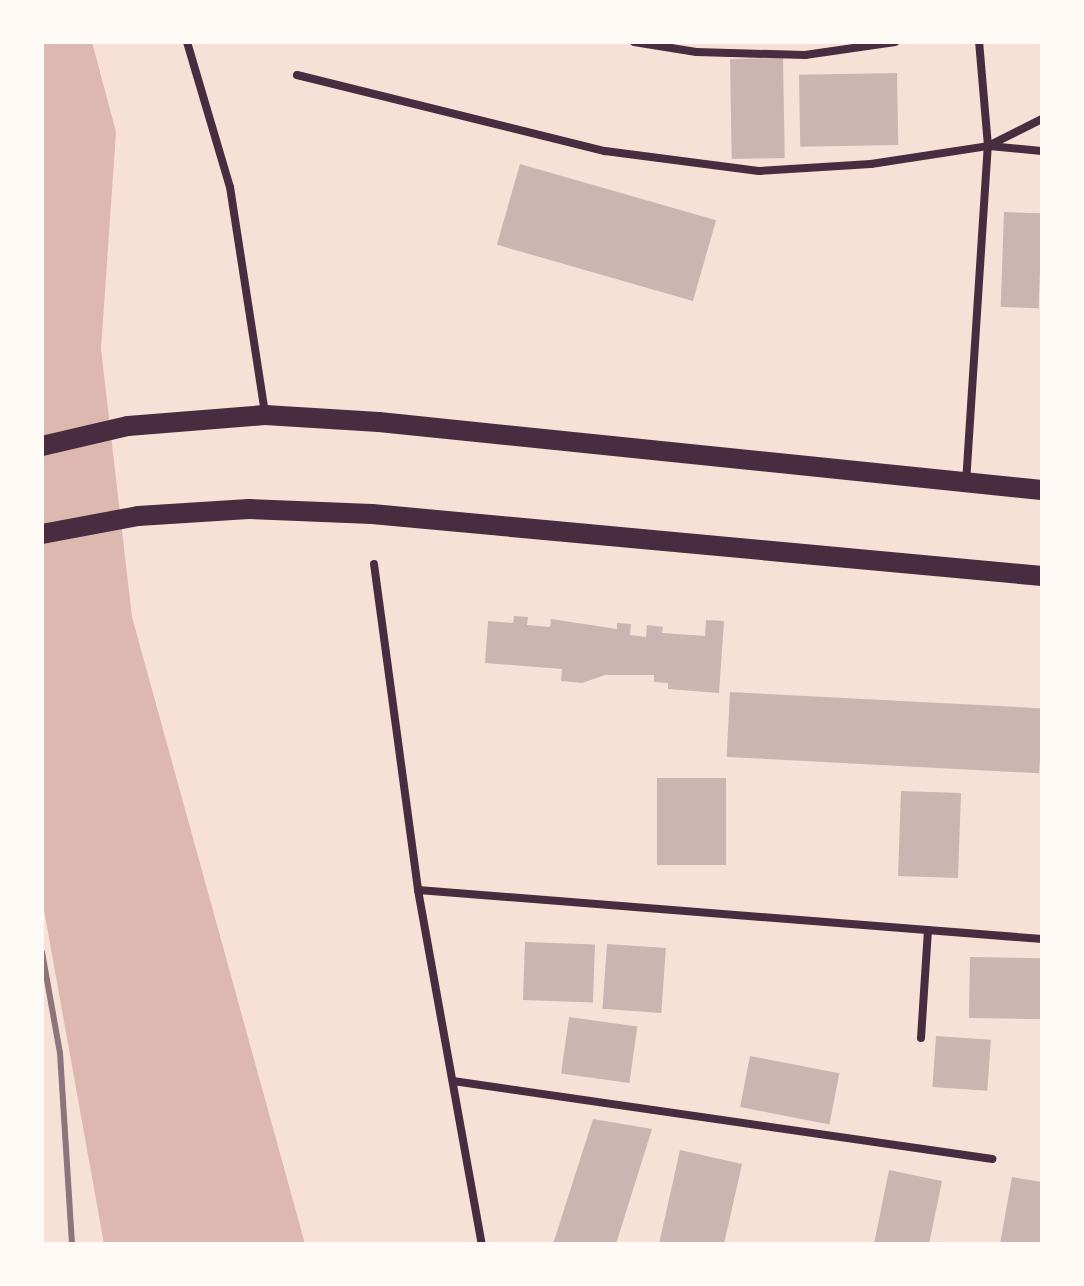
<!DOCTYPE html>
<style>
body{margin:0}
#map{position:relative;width:1084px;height:1286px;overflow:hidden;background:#f7e1d7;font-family:Karla,sans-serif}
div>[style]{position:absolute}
.water>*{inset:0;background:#dcb8b0}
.building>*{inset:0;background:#ccb4b1;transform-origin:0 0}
.minor>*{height:8px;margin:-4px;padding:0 4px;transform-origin:4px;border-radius:4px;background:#4a2c40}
.primary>*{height:20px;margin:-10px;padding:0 10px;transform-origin:10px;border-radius:10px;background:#4a2c40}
.rail>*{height:6px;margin:-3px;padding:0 3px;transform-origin:3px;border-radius:3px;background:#8f747c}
span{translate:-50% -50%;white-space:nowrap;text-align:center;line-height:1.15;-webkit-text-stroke:8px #fffaf5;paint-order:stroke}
.frame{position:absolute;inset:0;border:44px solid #fffaf5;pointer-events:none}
</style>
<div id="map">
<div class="water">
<i style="clip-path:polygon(42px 42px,92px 42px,116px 132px,101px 349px,132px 617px,305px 1244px,104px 1244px,42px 899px)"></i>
</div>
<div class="building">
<i style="left:783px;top:58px;width:100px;height:53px;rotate:89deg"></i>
<i style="left:897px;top:73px;width:72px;height:98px;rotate:89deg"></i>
<i style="left:520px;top:164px;width:204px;height:84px;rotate:16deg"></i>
<i style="left:1004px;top:212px;width:38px;height:95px;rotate:2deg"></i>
<i style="clip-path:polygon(514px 616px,528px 617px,527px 625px,550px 627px,551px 619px,617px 629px,617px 623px,631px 624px,630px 635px,646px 637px,647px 625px,663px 627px,662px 633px,705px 636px,706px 620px,724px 621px,719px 693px,668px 689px,668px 683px,654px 682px,654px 675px,605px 675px,582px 683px,561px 681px,562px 669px,485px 663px,488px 621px,513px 623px)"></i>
<i style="left:730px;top:692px;width:313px;height:65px;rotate:3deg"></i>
<i style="left:657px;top:778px;width:69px;height:87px"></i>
<i style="left:901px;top:791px;width:60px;height:85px;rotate:2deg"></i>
<i style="left:525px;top:942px;width:70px;height:58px;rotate:2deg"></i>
<i style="left:607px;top:944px;width:59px;height:65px;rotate:4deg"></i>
<i style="left:970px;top:957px;width:72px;height:61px;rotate:1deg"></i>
<i style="left:569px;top:1017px;width:69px;height:57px;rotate:8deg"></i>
<i style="left:936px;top:1036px;width:55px;height:51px;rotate:4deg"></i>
<i style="left:750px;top:1056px;width:91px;height:52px;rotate:11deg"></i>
<i style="clip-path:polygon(593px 1119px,652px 1129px,616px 1244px,553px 1244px)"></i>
<i style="clip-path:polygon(680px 1150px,742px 1164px,724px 1244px,659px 1244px)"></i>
<i style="clip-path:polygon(889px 1170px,942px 1181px,929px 1244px,874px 1244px)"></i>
<i style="clip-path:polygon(1012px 1177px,1042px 1182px,1042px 1244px,1000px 1244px)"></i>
</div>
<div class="minor">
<i style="left:187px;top:42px;width:151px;rotate:73.5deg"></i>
<i style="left:230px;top:187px;width:230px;rotate:81.2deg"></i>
<i style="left:634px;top:42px;width:63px;rotate:9.2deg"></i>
<i style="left:696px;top:52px;width:109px;rotate:1.6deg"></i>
<i style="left:805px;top:55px;width:91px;rotate:-8.2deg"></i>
<i style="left:297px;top:75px;width:317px;rotate:13.9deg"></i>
<i style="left:605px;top:151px;width:155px;rotate:7.4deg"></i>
<i style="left:759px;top:171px;width:112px;rotate:-3.6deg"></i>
<i style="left:871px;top:164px;width:118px;rotate:-8.7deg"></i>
<i style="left:988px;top:146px;width:60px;rotate:-26.6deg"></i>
<i style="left:989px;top:146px;width:53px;rotate:5.4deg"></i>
<i style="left:966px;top:483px;width:338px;rotate:-86.3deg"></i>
<i style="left:988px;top:146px;width:104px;rotate:-94.9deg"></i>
<i style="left:374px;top:564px;width:329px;rotate:82.3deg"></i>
<i style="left:418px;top:890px;width:360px;rotate:79.8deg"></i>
<i style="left:418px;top:890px;width:626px;rotate:4.49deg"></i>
<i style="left:921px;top:1038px;width:108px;rotate:-86.3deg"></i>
<i style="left:453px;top:1081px;width:545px;rotate:8.23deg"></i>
</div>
<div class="primary">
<i style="left:42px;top:446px;width:88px;rotate:-13.1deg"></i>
<i style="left:128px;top:426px;width:137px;rotate:-4.6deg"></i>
<i style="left:265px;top:415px;width:114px;rotate:3.5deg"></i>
<i style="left:379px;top:422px;width:666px;rotate:5.86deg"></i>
<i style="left:42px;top:534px;width:98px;rotate:-10.6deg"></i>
<i style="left:138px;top:516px;width:111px;rotate:-3.6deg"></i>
<i style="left:249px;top:509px;width:123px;rotate:2.3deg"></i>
<i style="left:372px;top:514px;width:673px;rotate:5.29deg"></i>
</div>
<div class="rail">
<i style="left:42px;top:952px;width:103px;rotate:79.9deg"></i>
<i style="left:60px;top:1053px;width:191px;rotate:86.4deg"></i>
</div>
<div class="frame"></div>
</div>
